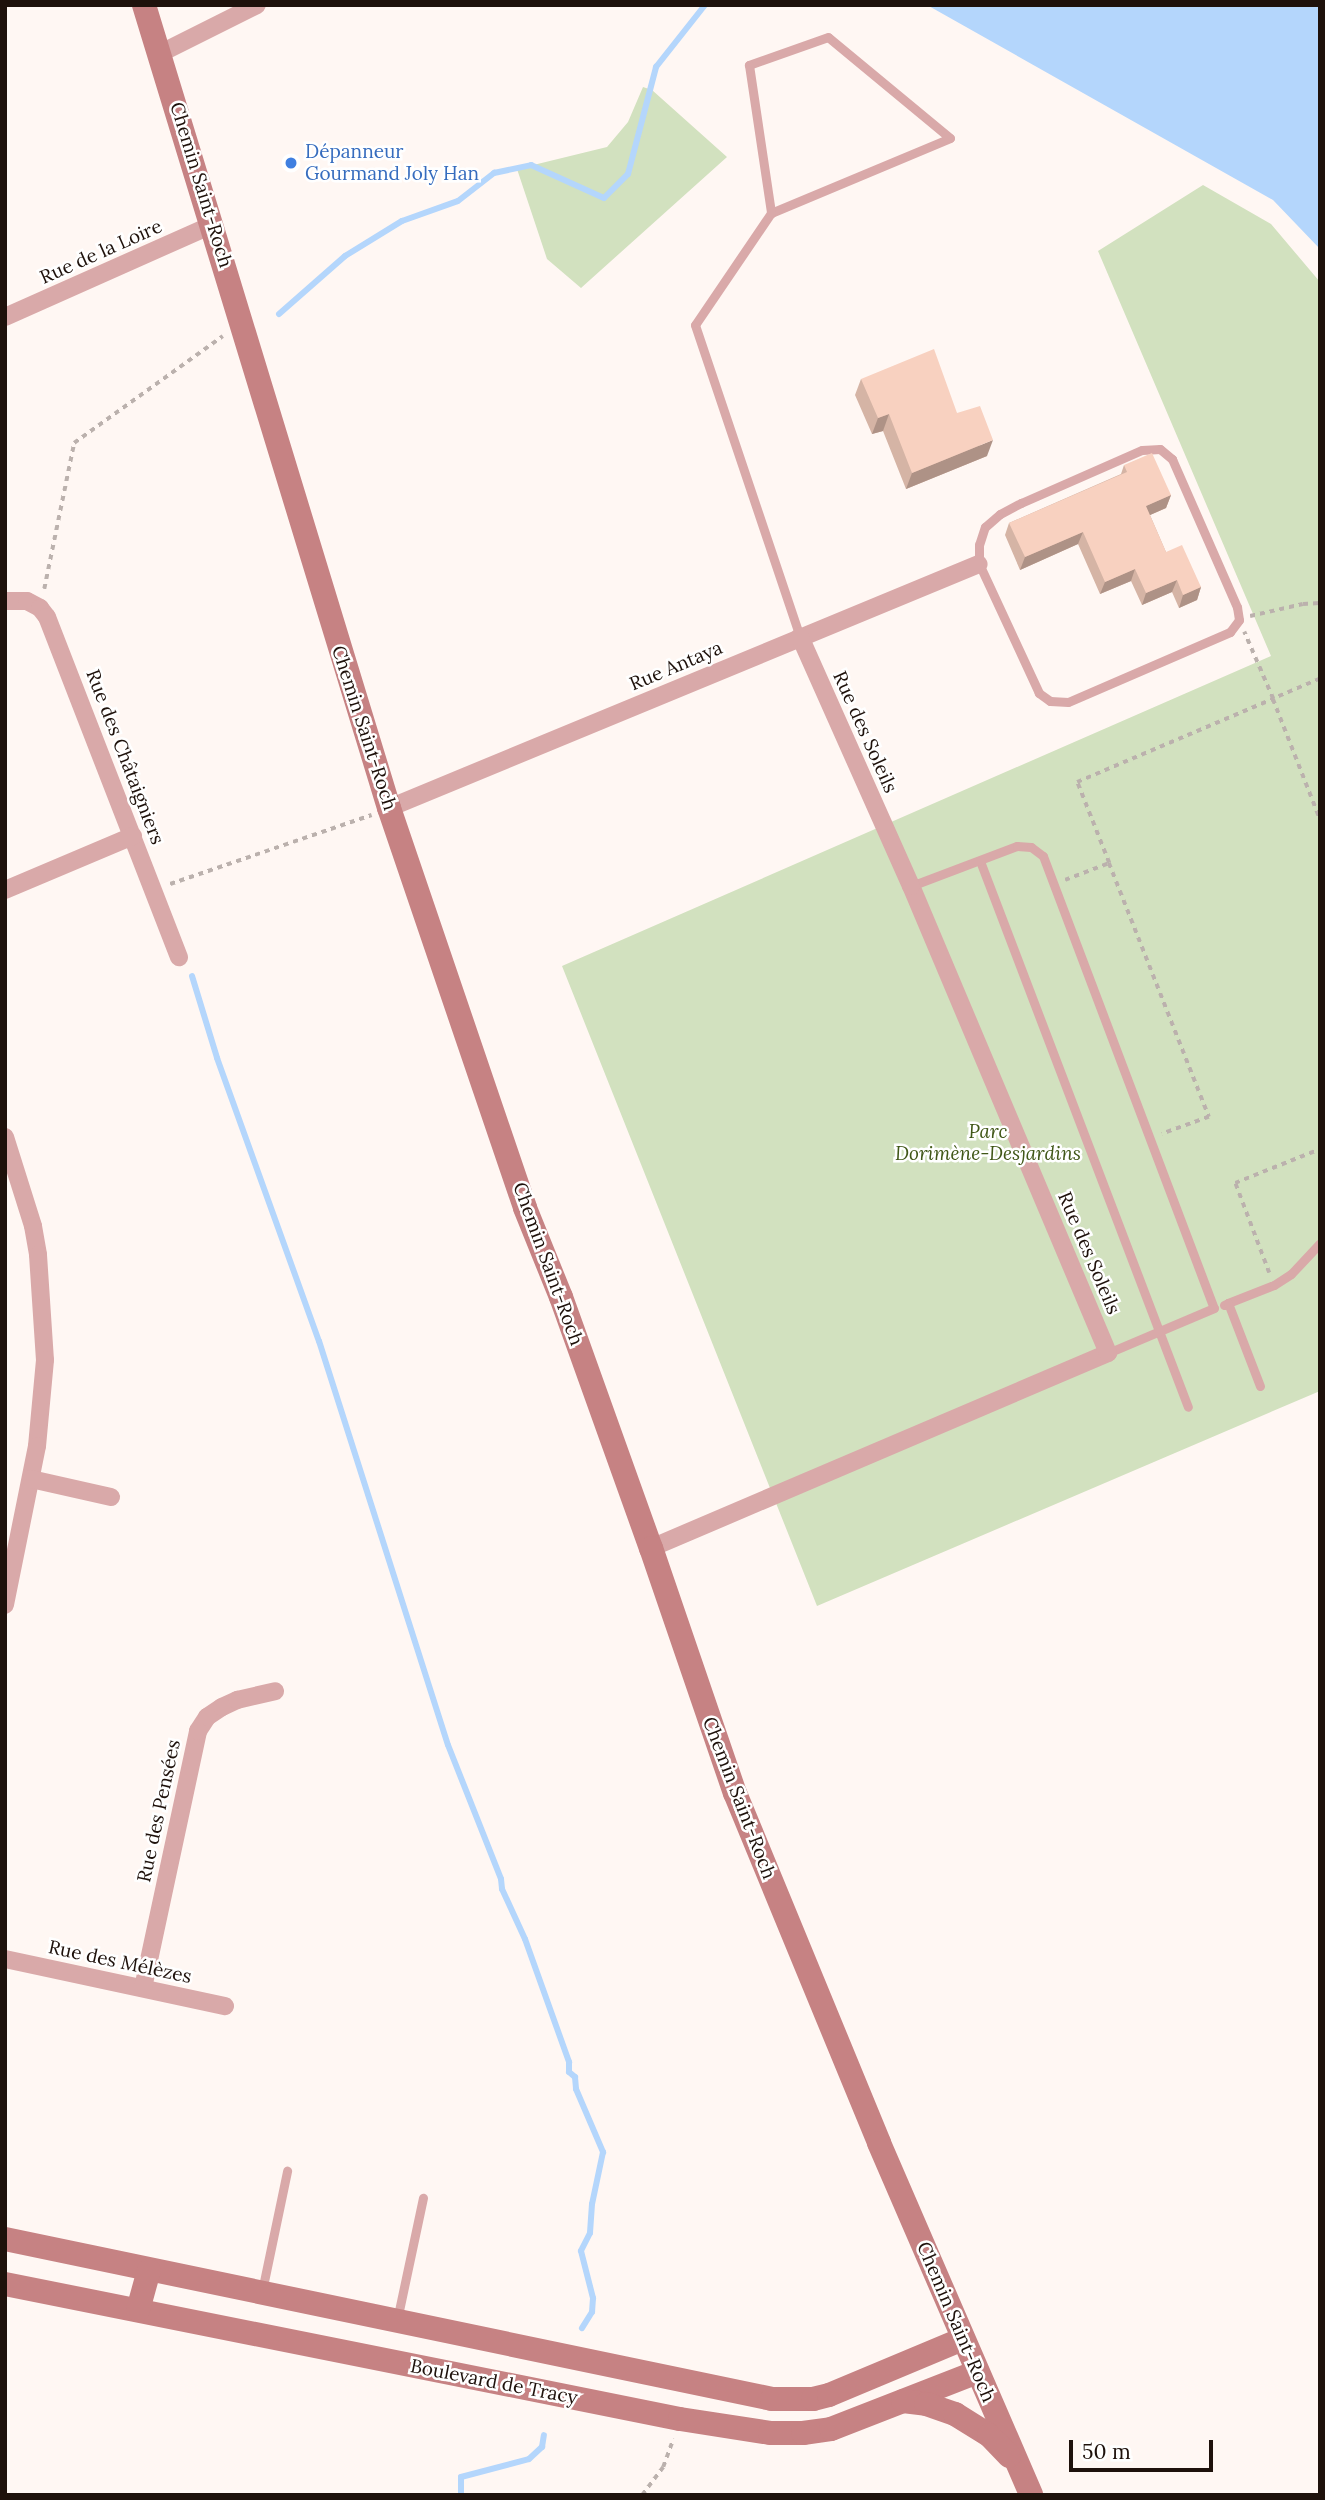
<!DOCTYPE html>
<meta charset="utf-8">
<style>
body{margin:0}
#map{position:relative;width:1325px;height:2500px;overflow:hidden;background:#fff7f3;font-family:Lora,serif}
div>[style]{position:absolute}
.green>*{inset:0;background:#d2e1bf}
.water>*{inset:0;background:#b4d6fc}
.stream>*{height:6px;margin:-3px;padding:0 3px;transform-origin:3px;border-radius:3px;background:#b4d6fc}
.path>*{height:3.5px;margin-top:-1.75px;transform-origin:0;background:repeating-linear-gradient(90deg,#bbb1ad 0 5px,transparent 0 10px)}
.lane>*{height:9px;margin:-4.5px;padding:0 4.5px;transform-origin:4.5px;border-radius:4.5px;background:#d9a9a9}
.street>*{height:18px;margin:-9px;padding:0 9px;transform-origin:9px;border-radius:9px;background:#d9a9a9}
.secondary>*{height:24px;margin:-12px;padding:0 12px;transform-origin:12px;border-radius:12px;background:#c68283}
.wall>*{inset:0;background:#d5b4a5}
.shaded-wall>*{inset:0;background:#ae9286}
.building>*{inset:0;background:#f8d1c0}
.dots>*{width:19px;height:19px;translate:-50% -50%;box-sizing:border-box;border:4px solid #fff;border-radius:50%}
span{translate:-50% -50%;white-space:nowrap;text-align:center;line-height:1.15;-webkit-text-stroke:5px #fff;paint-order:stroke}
.shop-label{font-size:19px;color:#366cbe}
.left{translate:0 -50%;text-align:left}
.street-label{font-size:19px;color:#1e110b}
.park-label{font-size:19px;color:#405717;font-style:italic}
.frame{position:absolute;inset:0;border:7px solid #1e110b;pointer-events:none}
.scale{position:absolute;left:1069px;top:2440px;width:144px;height:32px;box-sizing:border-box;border:4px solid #1e110b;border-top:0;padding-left:9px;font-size:21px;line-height:24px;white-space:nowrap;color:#1e110b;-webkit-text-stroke:5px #fff;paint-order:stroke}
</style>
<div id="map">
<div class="green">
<i style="clip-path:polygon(643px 87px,652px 90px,727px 157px,581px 288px,547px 259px,517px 169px,607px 147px,628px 122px)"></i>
<i style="clip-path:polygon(1203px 185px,1271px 224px,1320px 282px,1320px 1391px,817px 1606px,562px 966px,1271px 656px,1098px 251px)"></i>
</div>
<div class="water">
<i style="clip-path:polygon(927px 5px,1320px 5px,1320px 249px,1273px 200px)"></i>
</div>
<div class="stream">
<i style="left:279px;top:314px;width:88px;rotate:-41.3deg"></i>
<i style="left:345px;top:256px;width:67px;rotate:-31.6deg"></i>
<i style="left:402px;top:221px;width:59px;rotate:-19.7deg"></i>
<i style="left:458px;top:201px;width:46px;rotate:-37.9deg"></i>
<i style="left:494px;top:173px;width:38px;rotate:-12deg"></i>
<i style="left:531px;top:165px;width:80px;rotate:24.3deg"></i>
<i style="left:604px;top:198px;width:34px;rotate:-45deg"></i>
<i style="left:628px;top:174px;width:111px;rotate:-75.3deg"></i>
<i style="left:656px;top:67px;width:79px;rotate:-51.7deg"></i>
<i style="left:192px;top:976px;width:86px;rotate:73deg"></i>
<i style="left:217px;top:1058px;width:301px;rotate:70.2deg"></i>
<i style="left:319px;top:1341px;width:424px;rotate:72.3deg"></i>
<i style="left:448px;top:1745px;width:144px;rotate:68.4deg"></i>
<i style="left:501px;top:1879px;width:10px;rotate:84deg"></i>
<i style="left:502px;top:1889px;width:55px;rotate:65.3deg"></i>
<i style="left:525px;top:1939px;width:131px;rotate:70.3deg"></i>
<i style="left:569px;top:2062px;width:10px;rotate:90deg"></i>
<i style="left:569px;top:2072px;width:8px;rotate:40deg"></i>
<i style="left:575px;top:2077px;width:12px;rotate:85deg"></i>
<i style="left:576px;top:2089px;width:69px;rotate:66.8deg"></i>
<i style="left:603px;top:2152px;width:53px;rotate:101.9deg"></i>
<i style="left:592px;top:2204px;width:29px;rotate:94deg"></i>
<i style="left:590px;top:2233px;width:20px;rotate:117deg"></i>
<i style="left:581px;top:2251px;width:49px;rotate:75.7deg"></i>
<i style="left:593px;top:2298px;width:14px;rotate:94deg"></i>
<i style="left:592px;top:2312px;width:19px;rotate:122deg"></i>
<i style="left:461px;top:2495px;width:18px;rotate:-90deg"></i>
<i style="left:461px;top:2477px;width:70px;rotate:-14.8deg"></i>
<i style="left:529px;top:2459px;width:18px;rotate:-43deg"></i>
<i style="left:542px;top:2447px;width:12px;rotate:-81deg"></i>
</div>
<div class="path">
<i style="left:44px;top:589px;width:149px;rotate:-78.4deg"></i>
<i style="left:74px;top:443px;width:183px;rotate:-35.7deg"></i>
<i style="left:1250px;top:616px;width:54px;rotate:-12.8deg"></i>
<i style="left:1303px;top:604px;width:17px;rotate:-3deg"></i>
<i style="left:1320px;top:679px;width:51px;rotate:156.9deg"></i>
<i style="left:1273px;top:699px;width:129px;rotate:68.6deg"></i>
<i style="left:1109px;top:863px;width:273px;rotate:68.5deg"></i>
<i style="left:1209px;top:1117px;width:50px;rotate:160.1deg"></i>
<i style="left:1065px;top:880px;width:47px;rotate:-21.1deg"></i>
<i style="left:1109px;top:863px;width:87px;rotate:-111.6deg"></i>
<i style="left:1077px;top:782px;width:213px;rotate:-23deg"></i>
<i style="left:1273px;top:699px;width:73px;rotate:-113.4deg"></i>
<i style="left:170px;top:884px;width:213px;rotate:-18.9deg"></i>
<i style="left:1269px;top:1273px;width:96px;rotate:-110.7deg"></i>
<i style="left:1235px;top:1183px;width:92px;rotate:-21.8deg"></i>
<i style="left:642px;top:2495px;width:35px;rotate:-53deg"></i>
<i style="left:663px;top:2467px;width:30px;rotate:-70deg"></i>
</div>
<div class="lane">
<i style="left:771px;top:213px;width:194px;rotate:-22.7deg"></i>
<i style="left:950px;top:138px;width:158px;rotate:-140.4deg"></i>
<i style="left:828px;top:37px;width:84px;rotate:160.5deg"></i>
<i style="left:749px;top:65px;width:150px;rotate:81.5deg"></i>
<i style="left:771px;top:213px;width:135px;rotate:124.2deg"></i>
<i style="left:695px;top:325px;width:329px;rotate:71.4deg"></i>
<i style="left:1160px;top:449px;width:16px;rotate:40deg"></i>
<i style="left:1172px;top:459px;width:162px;rotate:66.3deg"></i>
<i style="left:1237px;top:607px;width:13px;rotate:81deg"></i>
<i style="left:1239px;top:620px;width:15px;rotate:127deg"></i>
<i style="left:1230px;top:632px;width:176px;rotate:156.6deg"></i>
<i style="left:1068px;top:702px;width:18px;rotate:-177deg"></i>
<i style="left:1050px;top:701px;width:14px;rotate:-144deg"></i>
<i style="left:1039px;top:693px;width:142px;rotate:-114.9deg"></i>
<i style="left:979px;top:564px;width:19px;rotate:-90deg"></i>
<i style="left:979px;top:545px;width:19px;rotate:-72deg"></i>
<i style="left:985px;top:527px;width:20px;rotate:-41deg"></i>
<i style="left:1000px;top:514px;width:24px;rotate:-28deg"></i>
<i style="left:1021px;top:503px;width:132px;rotate:-23.7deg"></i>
<i style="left:1142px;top:450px;width:18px;rotate:-3deg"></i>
<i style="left:980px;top:861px;width:584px;rotate:69.15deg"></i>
<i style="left:911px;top:886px;width:113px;rotate:-20.7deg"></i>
<i style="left:1017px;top:846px;width:14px;rotate:4deg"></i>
<i style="left:1031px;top:847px;width:15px;rotate:37deg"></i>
<i style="left:1043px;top:856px;width:483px;rotate:69.3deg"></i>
<i style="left:1214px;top:1308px;width:115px;rotate:157deg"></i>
<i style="left:1228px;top:1303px;width:49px;rotate:-21.4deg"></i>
<i style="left:1274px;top:1285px;width:20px;rotate:-33deg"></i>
<i style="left:1291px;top:1274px;width:42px;rotate:-46.9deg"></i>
<i style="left:1224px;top:1305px;width:4px;rotate:-27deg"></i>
<i style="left:1228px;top:1303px;width:89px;rotate:68.9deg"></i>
<i style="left:262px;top:2291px;width:123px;rotate:-78.2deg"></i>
<i style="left:397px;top:2320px;width:125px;rotate:-78deg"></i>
</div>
<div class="street">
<i style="left:161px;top:53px;width:107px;rotate:-26.6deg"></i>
<i style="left:5px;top:317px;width:227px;rotate:-24deg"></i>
<i style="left:5px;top:601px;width:22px"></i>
<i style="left:27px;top:601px;width:15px;rotate:28deg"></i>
<i style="left:40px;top:608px;width:11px;rotate:52deg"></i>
<i style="left:47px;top:617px;width:365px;rotate:68.8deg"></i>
<i style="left:389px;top:808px;width:638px;rotate:-22.47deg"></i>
<i style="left:5px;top:890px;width:139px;rotate:-22.9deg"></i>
<i style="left:5px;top:1137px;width:93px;rotate:72.5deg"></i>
<i style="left:33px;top:1226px;width:29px;rotate:80deg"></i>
<i style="left:38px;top:1255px;width:105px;rotate:86.2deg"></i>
<i style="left:45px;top:1360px;width:86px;rotate:95.3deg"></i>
<i style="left:37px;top:1446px;width:162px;rotate:101.4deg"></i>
<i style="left:31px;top:1479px;width:82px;rotate:12.7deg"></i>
<i style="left:651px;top:1548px;width:497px;rotate:-23.1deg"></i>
<i style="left:1108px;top:1353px;width:507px;rotate:-112.87deg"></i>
<i style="left:911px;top:886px;width:273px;rotate:-114deg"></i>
<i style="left:5px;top:1959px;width:225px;rotate:12.1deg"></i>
<i style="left:143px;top:1988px;width:263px;rotate:-77.9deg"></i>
<i style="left:198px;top:1731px;width:17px;rotate:-57deg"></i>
<i style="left:207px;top:1717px;width:18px;rotate:-34deg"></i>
<i style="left:222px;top:1707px;width:17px;rotate:-25deg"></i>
<i style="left:237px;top:1700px;width:39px;rotate:-13deg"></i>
</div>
<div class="secondary">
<i style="left:144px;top:5px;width:840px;rotate:73.03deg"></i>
<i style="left:389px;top:808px;width:422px;rotate:71.2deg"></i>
<i style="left:525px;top:1208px;width:96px;rotate:68deg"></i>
<i style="left:561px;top:1297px;width:267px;rotate:70.3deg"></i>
<i style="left:651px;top:1548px;width:259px;rotate:71.1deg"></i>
<i style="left:735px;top:1793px;width:378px;rotate:67.6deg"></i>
<i style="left:879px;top:2143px;width:383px;rotate:66.6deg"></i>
<i style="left:5px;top:2239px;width:784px;rotate:11.78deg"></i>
<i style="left:772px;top:2399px;width:41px"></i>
<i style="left:813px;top:2399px;width:16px;rotate:-14deg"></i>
<i style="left:829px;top:2395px;width:145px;rotate:-22.7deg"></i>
<i style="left:5px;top:2284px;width:688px;rotate:11.31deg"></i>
<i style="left:680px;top:2419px;width:91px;rotate:8.8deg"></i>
<i style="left:770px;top:2433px;width:33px"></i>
<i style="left:803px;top:2433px;width:28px;rotate:-8deg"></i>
<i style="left:831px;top:2429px;width:157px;rotate:-21.3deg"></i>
<i style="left:138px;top:2310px;width:41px;rotate:-74.6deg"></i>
<i style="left:903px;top:2401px;width:23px;rotate:7deg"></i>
<i style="left:926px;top:2404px;width:31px;rotate:19deg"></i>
<i style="left:955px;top:2414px;width:40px;rotate:32deg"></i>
<i style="left:989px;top:2435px;width:29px;rotate:46deg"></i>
</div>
<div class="wall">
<i style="clip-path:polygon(861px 379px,957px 413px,987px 456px,906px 489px,883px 431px,872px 434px,855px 395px)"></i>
<i style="clip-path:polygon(1124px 465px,1171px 495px,1166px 508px,1150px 515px,1166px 552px,1201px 587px,1197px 600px,1179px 608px,1172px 592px,1142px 605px,1131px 581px,1100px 594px,1078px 544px,1020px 570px,1005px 535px,1009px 523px,1121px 474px)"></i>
</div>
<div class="shaded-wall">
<i style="clip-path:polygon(889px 414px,883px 431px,872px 434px,878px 418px)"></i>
<i style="clip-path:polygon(993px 440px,987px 456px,906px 489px,912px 473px)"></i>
<i style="clip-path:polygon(1171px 495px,1166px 508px,1141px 519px,1146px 506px)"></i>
<i style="clip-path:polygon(1083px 532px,1078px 544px,1020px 570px,1025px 557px)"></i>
<i style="clip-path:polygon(1135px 569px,1131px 581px,1100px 594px,1105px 582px)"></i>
<i style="clip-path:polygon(1177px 580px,1172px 592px,1142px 605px,1146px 593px)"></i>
<i style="clip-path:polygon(1201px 587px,1197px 600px,1179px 608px,1183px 595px)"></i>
</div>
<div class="building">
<i style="clip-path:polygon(934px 349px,957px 413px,980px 406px,993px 440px,912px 473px,889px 414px,878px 418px,861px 379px)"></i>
<i style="clip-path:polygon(1152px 453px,1171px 495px,1146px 506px,1166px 552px,1182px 545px,1201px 587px,1183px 595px,1177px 580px,1146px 593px,1135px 569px,1105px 582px,1083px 532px,1025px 557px,1009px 523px,1127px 472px,1124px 465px)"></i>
</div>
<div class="dots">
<i style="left:291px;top:163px;background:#3f7fe0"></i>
</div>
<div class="shop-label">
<span class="left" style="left:305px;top:163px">Dépanneur<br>Gourmand Joly Han</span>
</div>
<div class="street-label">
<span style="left:201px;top:185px;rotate:73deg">Chemin Saint-Roch</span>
<span style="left:101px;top:252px;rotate:-24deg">Rue de la Loire</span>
<span style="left:676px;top:666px;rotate:-23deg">Rue Antaya</span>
<span style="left:364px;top:728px;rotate:72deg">Chemin Saint-Roch</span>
<span style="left:865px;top:732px;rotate:66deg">Rue des Soleils</span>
<span style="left:125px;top:757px;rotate:69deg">Rue des Châtaigniers</span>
<span style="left:1089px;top:1253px;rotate:67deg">Rue des Soleils</span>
<span style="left:548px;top:1264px;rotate:70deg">Chemin Saint-Roch</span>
<span style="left:739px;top:1798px;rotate:69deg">Chemin Saint-Roch</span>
<span style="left:159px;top:1811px;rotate:-78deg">Rue des Pensées</span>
<span style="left:120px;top:1962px;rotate:12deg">Rue des Mélèzes</span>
<span style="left:956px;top:2322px;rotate:67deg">Chemin Saint-Roch</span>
<span style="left:494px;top:2382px;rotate:11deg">Boulevard de Tracy</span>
</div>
<div class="park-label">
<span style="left:988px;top:1143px">Parc<br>Dorimène-Desjardins</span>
</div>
<div class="frame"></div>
<div class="scale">50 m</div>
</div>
